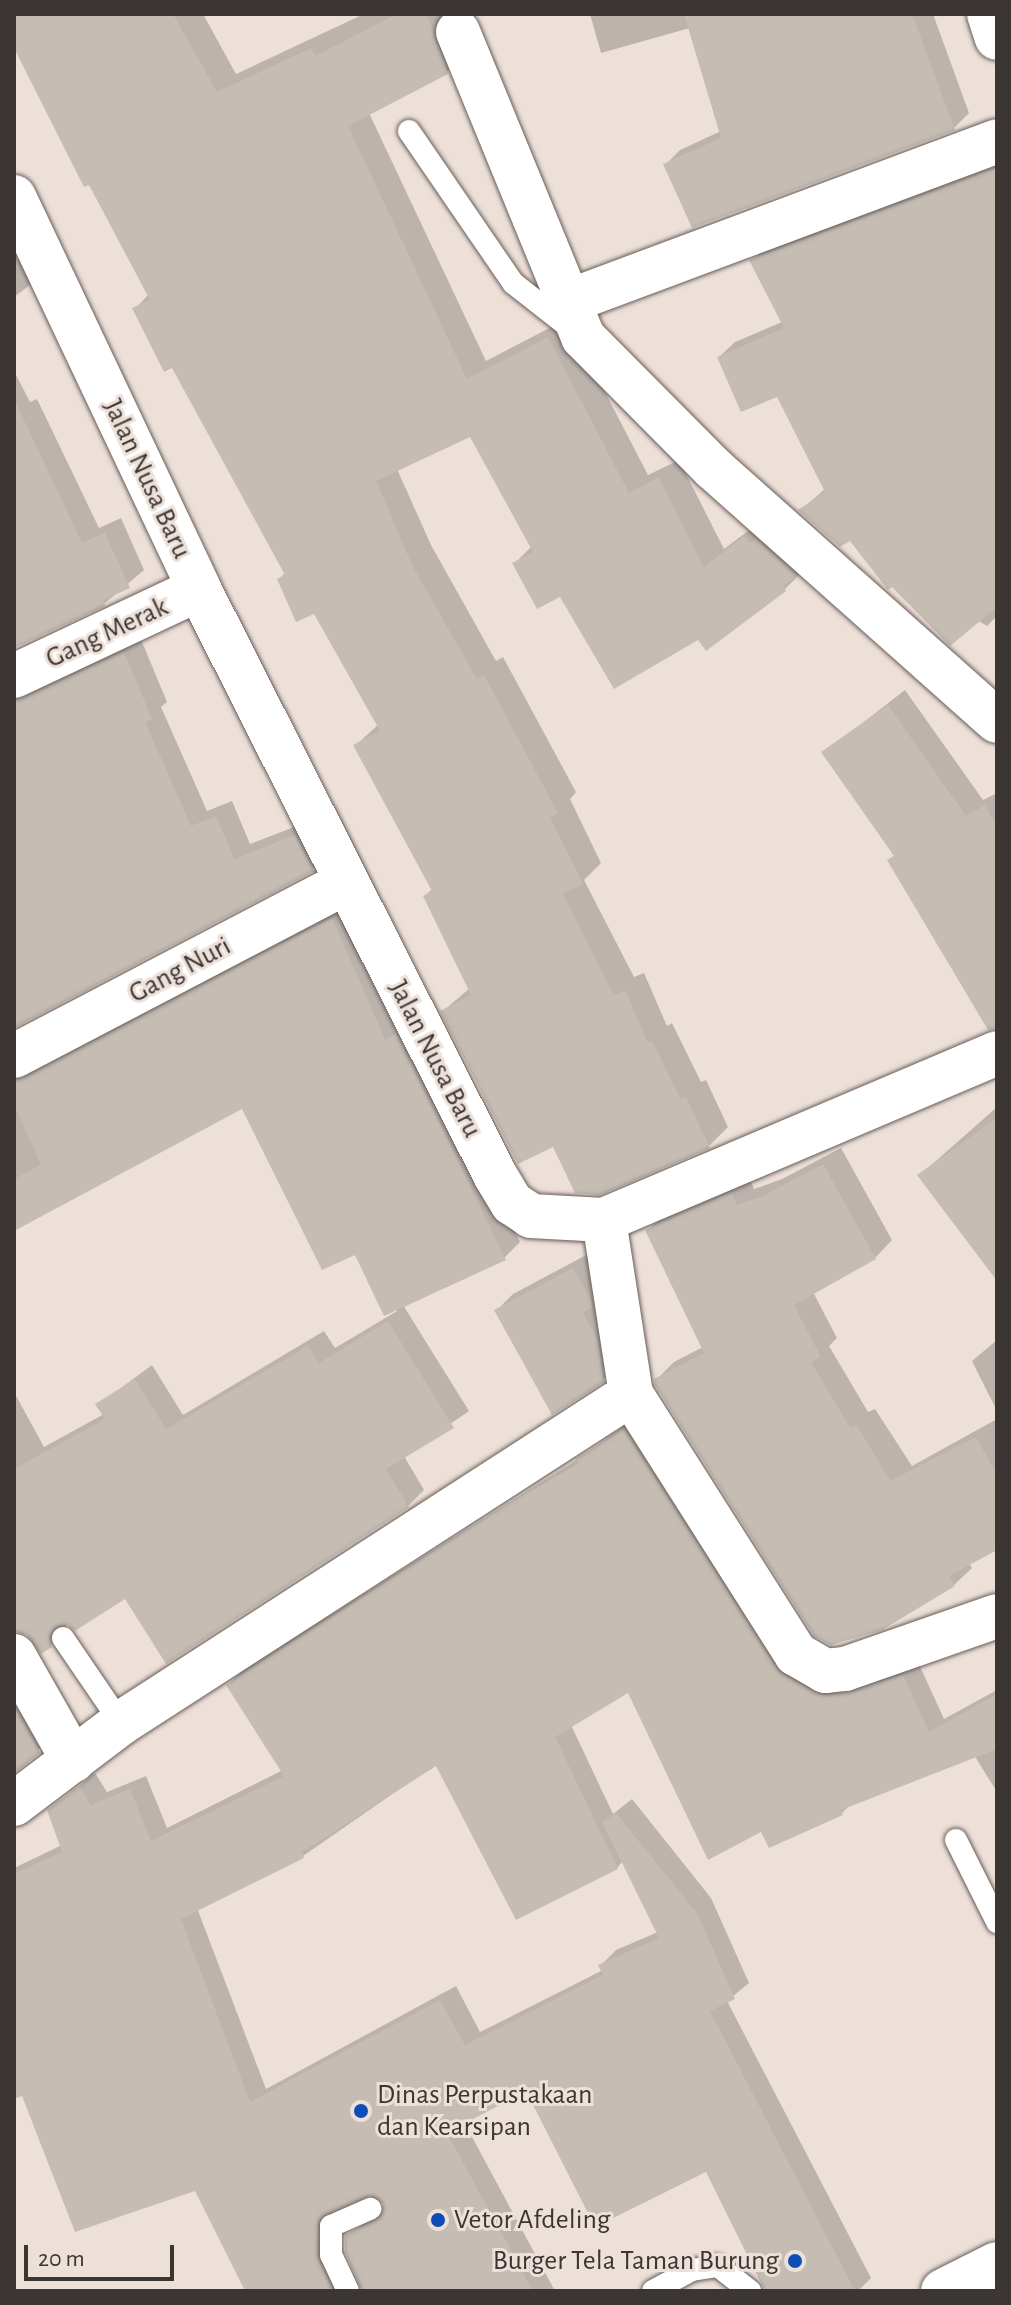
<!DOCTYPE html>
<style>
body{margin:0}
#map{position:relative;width:1011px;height:2305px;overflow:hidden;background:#ede0d9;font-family:"Alegreya Sans",sans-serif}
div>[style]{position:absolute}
.shadow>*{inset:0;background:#0003}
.building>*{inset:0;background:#c5bcb3}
.roads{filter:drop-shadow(0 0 2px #685d58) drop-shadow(0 0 2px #685d58)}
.service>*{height:22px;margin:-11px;padding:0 11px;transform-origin:11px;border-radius:11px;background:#fff}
.minor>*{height:44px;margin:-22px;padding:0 22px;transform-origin:22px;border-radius:22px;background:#fff}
.dots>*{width:22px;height:22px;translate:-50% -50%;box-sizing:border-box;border:4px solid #ede0d9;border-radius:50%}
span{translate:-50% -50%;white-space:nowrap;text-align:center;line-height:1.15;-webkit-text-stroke:6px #ede0d9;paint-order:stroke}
.street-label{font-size:28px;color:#3b3634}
.poi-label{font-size:28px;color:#3b3634}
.left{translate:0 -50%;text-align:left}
.right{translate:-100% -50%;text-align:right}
.frame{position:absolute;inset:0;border:16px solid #3b3634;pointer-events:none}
.scale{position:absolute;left:24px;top:2245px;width:150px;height:36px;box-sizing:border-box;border:4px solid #3b3634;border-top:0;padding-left:10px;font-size:24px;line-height:28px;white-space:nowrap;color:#3b3634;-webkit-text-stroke:6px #ede0d9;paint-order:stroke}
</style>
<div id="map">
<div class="shadow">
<i style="clip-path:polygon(14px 14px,203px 14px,236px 74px,364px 14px,454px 14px,466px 53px,447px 72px,369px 113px,486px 361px,567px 319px,648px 475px,679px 460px,724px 549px,764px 519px,804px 570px,785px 589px,698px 638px,560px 594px,515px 563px,532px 546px,471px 435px,397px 469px,431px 545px,496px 661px,503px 657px,576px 792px,570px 799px,601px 863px,584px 880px,634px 977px,644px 973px,667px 1026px,672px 1023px,701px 1082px,706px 1080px,728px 1127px,709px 1146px,554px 1145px,443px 1011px,470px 988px,425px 896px,433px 888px,356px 745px,379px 724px,315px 612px,279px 579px,286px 572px,173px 365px,135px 309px,149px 294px,14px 46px)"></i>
<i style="clip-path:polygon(590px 14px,933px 14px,969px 113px,954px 128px,665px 165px,680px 150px,721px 131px,690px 28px,601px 53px)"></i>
<i style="clip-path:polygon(997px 159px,997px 616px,987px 626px,801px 510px,825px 489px,778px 395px,719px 357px,735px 342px,782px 322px,752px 261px,767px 245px)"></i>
<i style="clip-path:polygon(14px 237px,46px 273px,14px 297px)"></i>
<i style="clip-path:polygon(14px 371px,30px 402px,37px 399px,99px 528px,121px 518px,144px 570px,104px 604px,14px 646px)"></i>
<i style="clip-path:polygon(140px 637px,167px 702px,161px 707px,207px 811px,232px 801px,250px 844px,312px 820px,328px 854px,312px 870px,14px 1026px,14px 679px)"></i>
<i style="clip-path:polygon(905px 690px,983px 800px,997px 793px,997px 1004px,890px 860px,896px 854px,824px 753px)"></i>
<i style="clip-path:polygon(348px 904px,412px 1020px,520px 1242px,504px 1258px,403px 1305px,469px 1411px,404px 1456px,424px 1490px,408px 1506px,167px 1661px,126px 1596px,65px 1623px,67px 1629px,51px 1645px,27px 1632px,14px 1632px,14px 1392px,44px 1447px,104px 1414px,98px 1405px,152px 1365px,183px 1415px,324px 1331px,335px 1348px,397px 1311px,243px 1107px,14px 1227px,14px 1056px)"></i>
<i style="clip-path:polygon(997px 1107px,997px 1265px,920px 1175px)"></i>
<i style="clip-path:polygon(841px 1148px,892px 1240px,875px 1258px,813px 1292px,837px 1338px,829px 1346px,868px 1412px,875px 1409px,912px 1466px,997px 1419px,997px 1548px,969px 1563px,972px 1568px,954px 1585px,656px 1380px,674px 1362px,703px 1347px,648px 1230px,665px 1213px,749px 1177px,754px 1189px,782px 1179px)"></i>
<i style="clip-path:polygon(590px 1253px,619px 1363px,603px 1380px,496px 1311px,513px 1294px)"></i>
<i style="clip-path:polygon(997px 1340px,997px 1411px,972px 1361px)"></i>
<i style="clip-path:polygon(evenodd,639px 1415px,798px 1661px,918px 1662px,944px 1719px,997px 1690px,997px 1792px,974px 1755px,851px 1804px,842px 1813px,762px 1829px,629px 1691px,571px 1725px,613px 1814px,632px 1799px,711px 1898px,749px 1983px,727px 2001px,871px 2278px,858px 2291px,767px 2291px,707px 2169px,526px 2088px,464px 2122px,555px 2291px,248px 2291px,196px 2188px,23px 2094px,14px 2097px,14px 1868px,62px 1845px,49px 1811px,95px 1773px,107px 1792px,146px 1776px,167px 1828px,283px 1770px,228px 1685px,243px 1670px,580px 1458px,639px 1415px,437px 1763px,617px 1868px,623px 1861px,658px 1932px,616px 1950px,601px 1965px,603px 1970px,480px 2032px,456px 1986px,266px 2089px,197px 1908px,303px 1856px,437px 1763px,639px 1415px,365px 2194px,385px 2203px,384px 2210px,347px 2236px,363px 2289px,356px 2289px,332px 2245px,333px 2210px,365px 2194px)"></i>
<i style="clip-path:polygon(14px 1663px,55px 1735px,14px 1771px)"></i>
</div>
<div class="building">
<i style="clip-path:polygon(14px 14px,173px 14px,217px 92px,311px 48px,315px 56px,397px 14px,427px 14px,448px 74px,348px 126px,467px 379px,548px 337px,629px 493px,659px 477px,704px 567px,744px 536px,750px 543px,756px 539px,797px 576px,783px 586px,786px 591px,706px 651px,698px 640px,614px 689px,560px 597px,537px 609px,512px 563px,533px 552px,470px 437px,376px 481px,412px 565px,477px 679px,484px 675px,558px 813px,550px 817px,583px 884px,563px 894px,614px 995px,625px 990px,648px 1043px,652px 1041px,681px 1100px,686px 1097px,710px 1148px,600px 1195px,575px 1193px,553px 1147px,518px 1164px,440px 1011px,471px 995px,423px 896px,432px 891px,353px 745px,380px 731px,314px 614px,296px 622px,277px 579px,285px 575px,172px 368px,164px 372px,132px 308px,150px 300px,89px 185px,84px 187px,14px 48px)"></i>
<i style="clip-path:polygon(684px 14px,912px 14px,955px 130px,692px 228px,663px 164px,721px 138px)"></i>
<i style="clip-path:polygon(997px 168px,997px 607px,950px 646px,892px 587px,888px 590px,850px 541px,840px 547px,798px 510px,825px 492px,777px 397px,741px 412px,717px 357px,784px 328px,749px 260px)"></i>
<i style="clip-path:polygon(14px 399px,82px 543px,105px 533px,130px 588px,103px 600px,105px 606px,14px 648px)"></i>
<i style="clip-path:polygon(124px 652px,152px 719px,145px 722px,191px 826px,216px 816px,234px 859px,295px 835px,314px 871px,14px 1028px,14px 701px)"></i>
<i style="clip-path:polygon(888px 705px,966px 816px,985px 805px,997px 827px,997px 1028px,988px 1030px,887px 860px,894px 856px,821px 752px)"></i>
<i style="clip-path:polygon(332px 918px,385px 1040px,396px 1034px,506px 1260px,384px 1316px,355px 1255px,322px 1270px,242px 1109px,14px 1231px,14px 1179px,41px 1165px,14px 1104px,14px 1081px)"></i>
<i style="clip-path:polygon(997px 1118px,997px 1281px,917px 1175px)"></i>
<i style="clip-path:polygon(823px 1164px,876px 1259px,794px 1305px,821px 1357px,811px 1362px,850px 1428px,857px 1425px,890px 1481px,976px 1437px,997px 1475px,997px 1550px,949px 1576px,955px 1586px,882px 1630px,831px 1645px,814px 1636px,655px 1385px,654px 1379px,704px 1353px,645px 1230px,731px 1193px,737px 1205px,763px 1196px)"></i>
<i style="clip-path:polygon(573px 1268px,591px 1300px,592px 1307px,583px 1312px,597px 1339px,604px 1382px,552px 1415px,494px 1310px)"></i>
<i style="clip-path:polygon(388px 1321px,454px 1428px,386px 1469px,409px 1507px,166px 1664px,125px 1599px,75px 1631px,68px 1625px,56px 1626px,49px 1638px,52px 1647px,41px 1654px,27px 1635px,14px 1631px,14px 1469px,105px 1419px,95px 1404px,135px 1379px,166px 1429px,308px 1346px,319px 1363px)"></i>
<i style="clip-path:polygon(623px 1429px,783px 1675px,827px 1696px,903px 1675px,929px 1732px,997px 1694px,997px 1749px,841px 1810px,843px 1815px,769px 1848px,761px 1832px,708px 1860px,628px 1693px,555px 1737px,618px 1869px,516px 1920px,436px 1766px,302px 1852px,304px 1858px,181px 1919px,250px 2102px,440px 2000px,465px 2045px,603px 1975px,598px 1965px,659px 1938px,602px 1822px,616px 1813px,697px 1913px,735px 1999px,710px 2011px,855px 2291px,765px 2291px,706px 2172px,595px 2227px,526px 2091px,447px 2133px,533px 2291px,362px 2291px,345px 2252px,345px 2235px,382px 2217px,383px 2204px,372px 2195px,319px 2219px,317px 2256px,333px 2291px,245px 2291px,195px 2191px,75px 2232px,22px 2096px,14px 2099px,14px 1874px,62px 1852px,47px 1810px,79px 1786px,91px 1805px,130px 1789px,151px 1841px,284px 1776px,226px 1685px,504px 1506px,578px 1464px,576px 1459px)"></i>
<i style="clip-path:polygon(14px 1707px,40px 1753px,14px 1773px)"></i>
</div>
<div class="roads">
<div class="service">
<i style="left:409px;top:131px;width:184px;rotate:55.6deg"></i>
<i style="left:513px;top:283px;width:71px;rotate:38.2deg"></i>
<i style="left:63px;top:1638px;width:103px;rotate:55.7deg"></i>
<i style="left:956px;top:1840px;width:92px;rotate:63.4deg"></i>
<i style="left:348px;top:2291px;width:40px;rotate:-115deg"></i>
<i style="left:331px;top:2255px;width:29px;rotate:-90deg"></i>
<i style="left:331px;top:2226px;width:43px;rotate:-23.6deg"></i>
<i style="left:653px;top:2291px;width:44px;rotate:-28.3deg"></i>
<i style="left:692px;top:2270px;width:26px;rotate:-9deg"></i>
<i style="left:718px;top:2266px;width:41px;rotate:38deg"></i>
</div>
<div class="minor">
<i style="left:989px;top:14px;width:25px;rotate:72deg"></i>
<i style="left:458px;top:32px;width:330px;rotate:67.7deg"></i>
<i style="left:583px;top:337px;width:185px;rotate:45.2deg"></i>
<i style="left:713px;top:468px;width:380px;rotate:41.7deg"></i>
<i style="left:14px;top:197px;width:433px;rotate:64.7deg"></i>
<i style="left:199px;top:589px;width:657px;rotate:63.2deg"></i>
<i style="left:495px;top:1175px;width:33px;rotate:59deg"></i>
<i style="left:512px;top:1203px;width:23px;rotate:34deg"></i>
<i style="left:531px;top:1216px;width:73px;rotate:3.1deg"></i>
<i style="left:604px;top:1220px;width:176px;rotate:81.2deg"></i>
<i style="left:631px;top:1394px;width:308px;rotate:57.6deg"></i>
<i style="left:796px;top:1654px;width:34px;rotate:30deg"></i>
<i style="left:825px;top:1671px;width:20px;rotate:-6deg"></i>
<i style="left:845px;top:1669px;width:161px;rotate:-19.2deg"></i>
<i style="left:567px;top:302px;width:459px;rotate:-20.5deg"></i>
<i style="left:14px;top:676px;width:204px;rotate:-25.2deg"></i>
<i style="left:14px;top:1056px;width:373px;rotate:-27.6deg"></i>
<i style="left:604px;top:1220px;width:427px;rotate:-23deg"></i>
<i style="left:14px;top:1656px;width:120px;rotate:60.4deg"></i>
<i style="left:14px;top:1804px;width:134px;rotate:-37.1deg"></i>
<i style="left:121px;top:1723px;width:607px;rotate:-32.83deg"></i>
<i style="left:943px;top:2291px;width:60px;rotate:-26.6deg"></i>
</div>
</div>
<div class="dots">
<i style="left:361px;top:2111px;background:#0e4cb7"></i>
<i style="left:438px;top:2220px;background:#0e4cb7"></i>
<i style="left:795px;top:2261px;background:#0e4cb7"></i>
</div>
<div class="street-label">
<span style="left:147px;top:479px;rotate:65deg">Jalan Nusa Baru</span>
<span style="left:107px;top:633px;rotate:-25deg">Gang Merak</span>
<span style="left:180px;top:970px;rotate:-28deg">Gang Nuri</span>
<span style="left:435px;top:1059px;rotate:63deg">Jalan Nusa Baru</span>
</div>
<div class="poi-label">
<span class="left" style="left:377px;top:2111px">Dinas Perpustakaan<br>dan Kearsipan</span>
<span class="left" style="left:454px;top:2220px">Vetor Afdeling</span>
<span class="right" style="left:779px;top:2261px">Burger Tela Taman Burung</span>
</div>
<div class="frame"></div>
<div class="scale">20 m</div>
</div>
